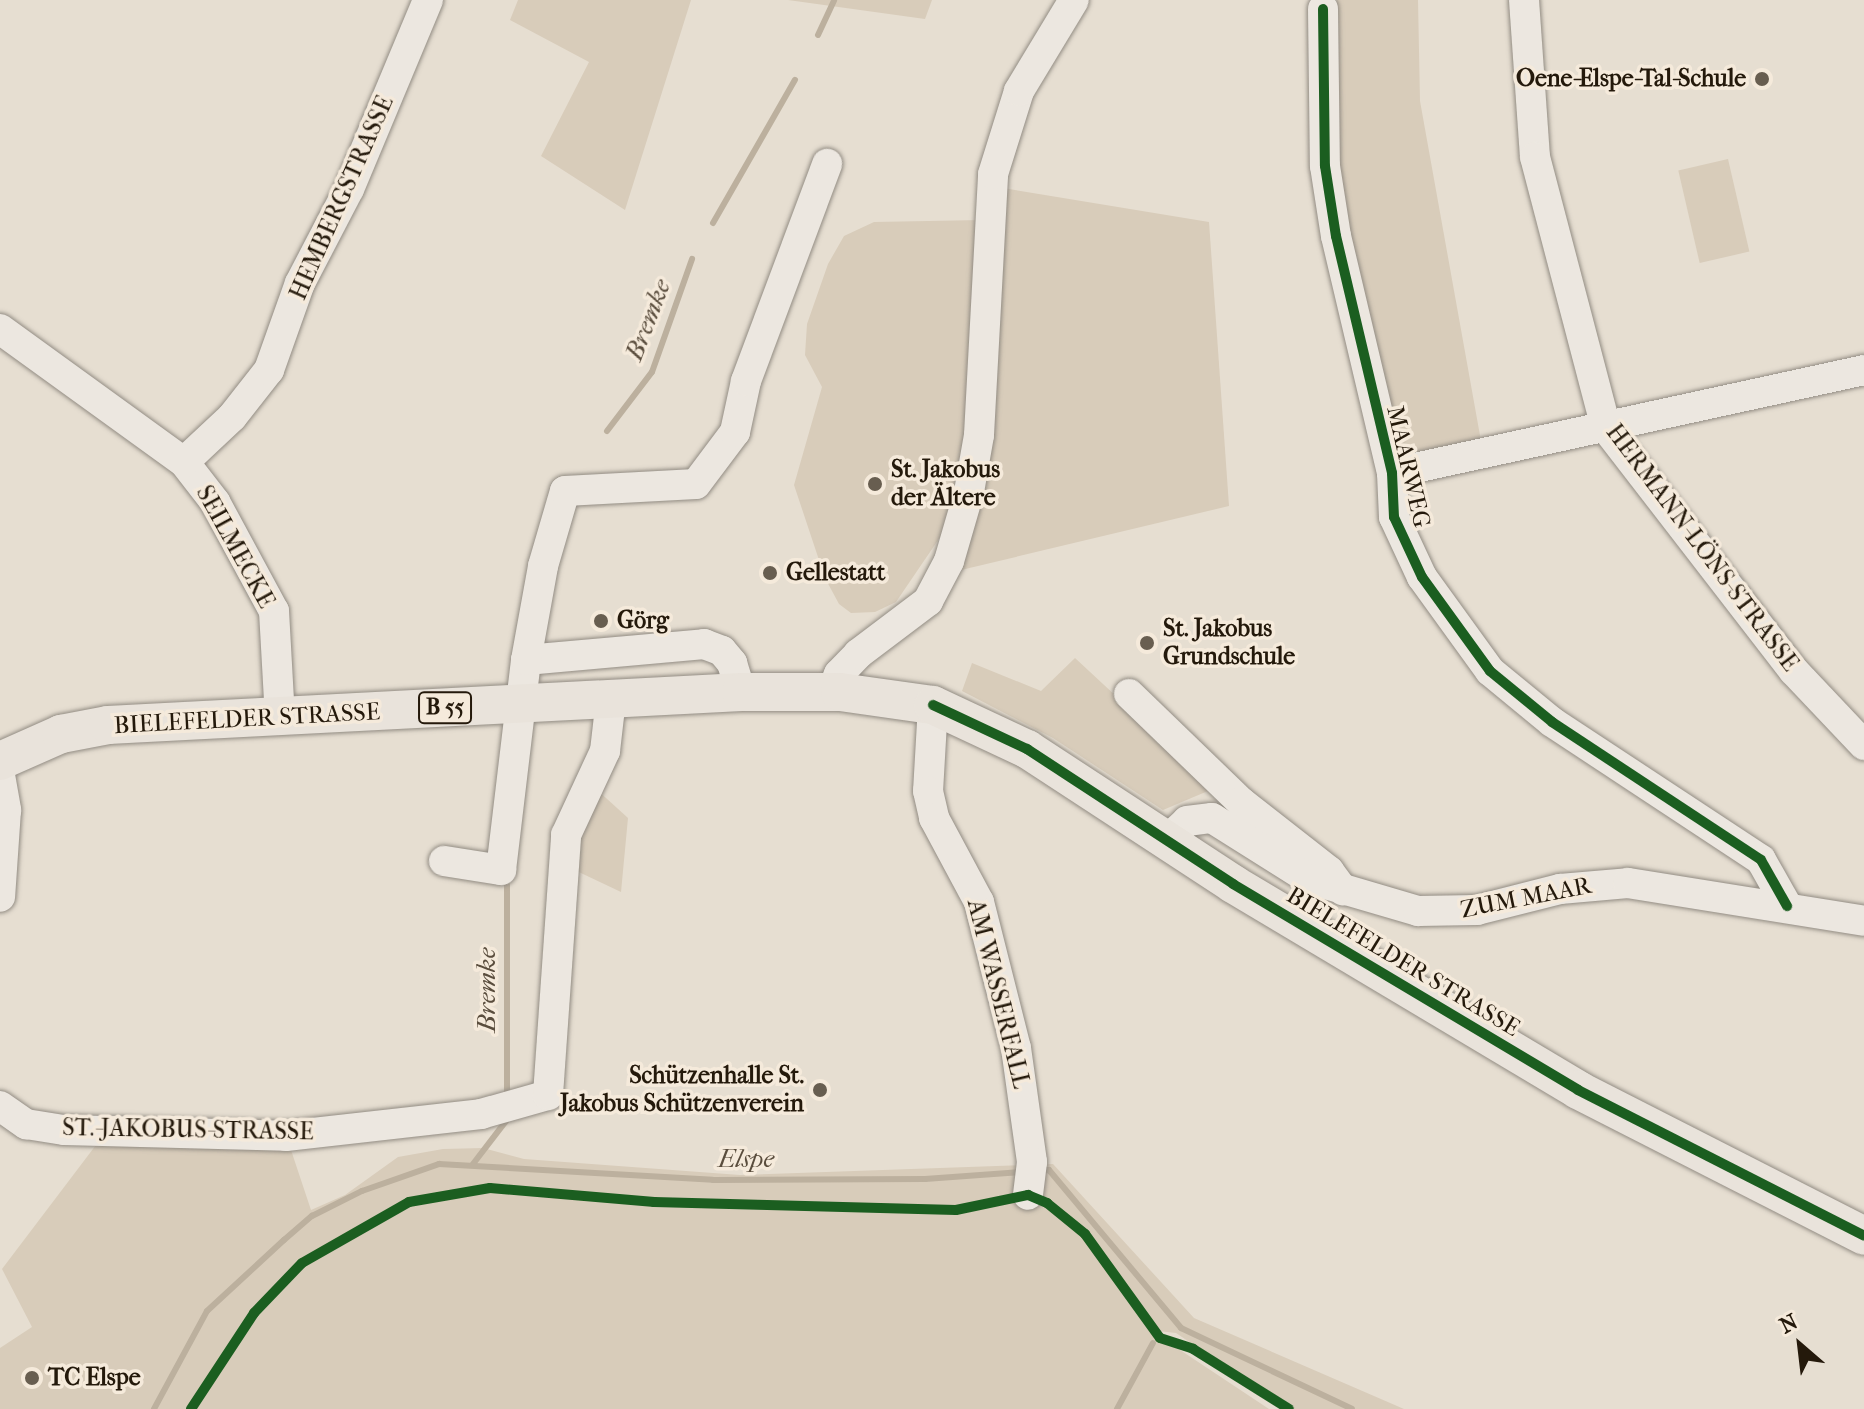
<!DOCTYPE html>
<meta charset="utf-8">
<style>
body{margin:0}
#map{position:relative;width:1864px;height:1409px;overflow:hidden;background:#e6ded1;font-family:"IM FELL French Canon",serif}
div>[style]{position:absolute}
.green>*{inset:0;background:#d8ccba;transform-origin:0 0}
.stream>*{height:6px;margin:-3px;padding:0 3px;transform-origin:3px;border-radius:3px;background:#bcb09e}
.roads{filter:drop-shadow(0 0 2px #928c83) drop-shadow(0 0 2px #928c83)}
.minor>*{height:30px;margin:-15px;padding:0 15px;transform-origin:15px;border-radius:15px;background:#ece7e0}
.major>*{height:38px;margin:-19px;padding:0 19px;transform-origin:19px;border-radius:19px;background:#e9e3db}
.cycleway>*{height:10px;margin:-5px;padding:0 5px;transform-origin:5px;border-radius:5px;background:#1b5e20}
.dots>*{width:22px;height:22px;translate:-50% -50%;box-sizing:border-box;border:4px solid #f5eadb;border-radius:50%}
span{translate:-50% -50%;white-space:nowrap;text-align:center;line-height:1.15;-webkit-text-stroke:7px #f5eadb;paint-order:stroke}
.shield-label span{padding:2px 6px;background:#f5eadb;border:2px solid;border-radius:6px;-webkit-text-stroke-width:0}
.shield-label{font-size:22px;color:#24190b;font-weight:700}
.poi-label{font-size:24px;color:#24190b;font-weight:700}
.right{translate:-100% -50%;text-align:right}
.left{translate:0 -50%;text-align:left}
.street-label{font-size:24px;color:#24190b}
.water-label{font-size:26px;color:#5a4d3d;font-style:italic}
.north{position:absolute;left:1760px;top:1305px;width:80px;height:80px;-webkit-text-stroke:6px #f5eadb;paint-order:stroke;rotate:332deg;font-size:22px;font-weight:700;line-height:32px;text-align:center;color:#24190b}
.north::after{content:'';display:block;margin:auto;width:28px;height:36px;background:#24190b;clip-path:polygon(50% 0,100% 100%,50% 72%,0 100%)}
</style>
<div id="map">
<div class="green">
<i style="clip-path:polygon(518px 0,691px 0,625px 210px,541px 156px,589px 62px,510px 20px)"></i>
<i style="clip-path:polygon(788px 0,932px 0,925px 19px)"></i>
<i style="clip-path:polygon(1337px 0,1418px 0,1420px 101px,1481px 441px,1417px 458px,1394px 445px,1369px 341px,1339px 169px)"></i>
<i style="left:1728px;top:159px;width:95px;height:51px;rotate:77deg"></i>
<i style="clip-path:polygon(1003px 188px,1209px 222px,1229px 506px,961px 570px)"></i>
<i style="clip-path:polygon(982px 220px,979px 363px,947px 527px,896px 602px,875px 612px,851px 613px,839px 604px,825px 578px,794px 485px,822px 387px,805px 355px,807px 324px,828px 264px,844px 236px,874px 222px)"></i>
<i style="clip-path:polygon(1075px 658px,1215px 788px,1163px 810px,1053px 738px,962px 691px,972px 663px,1041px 691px)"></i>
<i style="clip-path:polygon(595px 788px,628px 818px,621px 892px,564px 865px)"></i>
<i style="clip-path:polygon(99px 1141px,288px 1141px,311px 1210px,345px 1195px,398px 1157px,443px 1149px,483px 1148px,524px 1159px,740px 1175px,1053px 1164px,1194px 1318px,1404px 1409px,1289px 1409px,1176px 1333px,1150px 1330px,1269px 1409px,0 1409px,0 1348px,32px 1327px,2px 1269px)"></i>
</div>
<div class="stream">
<i style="left:818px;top:35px;width:38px;rotate:-65deg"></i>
<i style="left:713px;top:223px;width:165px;rotate:-60.2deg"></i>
<i style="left:607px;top:431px;width:74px;rotate:-52.7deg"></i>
<i style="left:652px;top:372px;width:120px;rotate:-70.5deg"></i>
<i style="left:507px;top:885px;width:209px;rotate:90deg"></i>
<i style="left:473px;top:1164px;width:59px;rotate:-52.5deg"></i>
<i style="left:1040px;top:1171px;width:9px;rotate:-6deg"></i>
<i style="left:1049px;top:1170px;width:206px;rotate:50.1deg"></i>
<i style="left:1181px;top:1328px;width:189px;rotate:25.3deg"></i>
<i style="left:154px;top:1409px;width:111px;rotate:-61.6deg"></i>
<i style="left:207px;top:1311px;width:105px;rotate:-42.7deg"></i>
<i style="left:284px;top:1240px;width:37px;rotate:-41deg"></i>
<i style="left:312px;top:1216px;width:56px;rotate:-26.6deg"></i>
<i style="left:362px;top:1191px;width:82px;rotate:-19.3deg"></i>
<i style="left:439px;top:1164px;width:274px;rotate:3.3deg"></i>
<i style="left:713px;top:1180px;width:212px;rotate:-0.3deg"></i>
<i style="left:925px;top:1179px;width:95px;rotate:-4.2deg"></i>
<i style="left:1117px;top:1409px;width:75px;rotate:-61.4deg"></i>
</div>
<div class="roads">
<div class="minor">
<i style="left:1524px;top:0;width:157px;rotate:86deg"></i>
<i style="left:1535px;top:157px;width:280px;rotate:75.3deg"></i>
<i style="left:1606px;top:428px;width:307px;rotate:52.3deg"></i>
<i style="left:1794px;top:671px;width:102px;rotate:46.6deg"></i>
<i style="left:1323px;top:9px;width:157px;rotate:89.3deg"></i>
<i style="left:1325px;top:166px;width:71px;rotate:81.1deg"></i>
<i style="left:1336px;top:236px;width:244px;rotate:76.7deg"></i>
<i style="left:1392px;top:473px;width:44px;rotate:87.4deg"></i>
<i style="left:1394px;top:517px;width:66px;rotate:65deg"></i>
<i style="left:1422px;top:577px;width:116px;rotate:54.1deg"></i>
<i style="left:1490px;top:671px;width:80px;rotate:39.4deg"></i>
<i style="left:1552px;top:722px;width:250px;rotate:33.4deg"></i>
<i style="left:1761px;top:860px;width:53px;rotate:60.5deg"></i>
<i style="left:0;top:329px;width:227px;rotate:35.9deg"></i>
<i style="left:184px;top:462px;width:51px;rotate:52.2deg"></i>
<i style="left:215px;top:502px;width:124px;rotate:61.6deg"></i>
<i style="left:274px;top:611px;width:108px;rotate:86.8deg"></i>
<i style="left:184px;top:462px;width:66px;rotate:-43.2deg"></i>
<i style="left:232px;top:417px;width:60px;rotate:-51.8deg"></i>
<i style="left:269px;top:370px;width:92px;rotate:-70.4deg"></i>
<i style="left:300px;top:283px;width:106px;rotate:-62.5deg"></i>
<i style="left:349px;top:189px;width:205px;rotate:-67.3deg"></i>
<i style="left:1392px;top:473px;width:483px;rotate:-12.3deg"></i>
<i style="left:526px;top:660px;width:179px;rotate:-5.1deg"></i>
<i style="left:704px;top:644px;width:19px;rotate:21deg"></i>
<i style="left:722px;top:651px;width:16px;rotate:50deg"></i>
<i style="left:732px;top:663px;width:30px;rotate:73deg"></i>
<i style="left:832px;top:691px;width:18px;rotate:-68deg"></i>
<i style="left:839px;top:674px;width:28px;rotate:-46deg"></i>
<i style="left:858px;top:654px;width:88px;rotate:-37.1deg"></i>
<i style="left:928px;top:601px;width:45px;rotate:-62.3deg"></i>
<i style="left:949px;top:561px;width:72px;rotate:-73.8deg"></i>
<i style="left:969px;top:492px;width:58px;rotate:-80deg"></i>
<i style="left:979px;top:435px;width:261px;rotate:-86.9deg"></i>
<i style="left:993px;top:174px;width:87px;rotate:-72.6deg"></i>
<i style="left:1019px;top:91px;width:106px;rotate:-58.9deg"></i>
<i style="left:1129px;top:694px;width:156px;rotate:44deg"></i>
<i style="left:1241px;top:802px;width:112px;rotate:38.1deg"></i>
<i style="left:1329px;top:871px;width:24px;rotate:54deg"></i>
<i style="left:933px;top:705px;width:86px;rotate:93.3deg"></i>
<i style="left:928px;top:791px;width:28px;rotate:77deg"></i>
<i style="left:934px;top:818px;width:95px;rotate:61.8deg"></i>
<i style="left:979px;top:902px;width:151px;rotate:75.8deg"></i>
<i style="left:1016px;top:1048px;width:115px;rotate:82deg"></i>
<i style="left:1032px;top:1162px;width:33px;rotate:97deg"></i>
<i style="left:0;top:775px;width:36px;rotate:80deg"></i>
<i style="left:6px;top:810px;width:87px;rotate:93.9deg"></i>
<i style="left:1168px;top:839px;width:26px;rotate:-43deg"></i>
<i style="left:1187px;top:821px;width:25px;rotate:-7deg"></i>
<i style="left:1212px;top:818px;width:115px;rotate:32.2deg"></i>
<i style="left:1309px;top:879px;width:114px;rotate:16.4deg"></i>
<i style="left:1418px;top:911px;width:59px;rotate:-1deg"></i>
<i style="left:1477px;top:910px;width:86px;rotate:-14.2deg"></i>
<i style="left:1560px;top:889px;width:68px;rotate:-5deg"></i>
<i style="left:1628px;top:883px;width:239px;rotate:9.1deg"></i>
<i style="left:444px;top:861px;width:58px;rotate:9deg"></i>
<i style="left:501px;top:870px;width:211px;rotate:-83.2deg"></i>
<i style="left:526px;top:660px;width:96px;rotate:-79.7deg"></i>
<i style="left:543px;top:566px;width:78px;rotate:-73.7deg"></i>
<i style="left:565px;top:491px;width:131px;rotate:-3.1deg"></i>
<i style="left:696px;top:484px;width:65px;rotate:-53.1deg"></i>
<i style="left:735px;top:432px;width:52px;rotate:-77.8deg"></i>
<i style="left:746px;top:381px;width:232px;rotate:-69.5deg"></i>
<i style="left:0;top:1106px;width:32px;rotate:35deg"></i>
<i style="left:26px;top:1124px;width:38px;rotate:9deg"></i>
<i style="left:64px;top:1130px;width:222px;rotate:1.5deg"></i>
<i style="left:286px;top:1136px;width:196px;rotate:-6.4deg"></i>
<i style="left:481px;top:1114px;width:70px;rotate:-15.8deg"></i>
<i style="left:548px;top:1095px;width:261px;rotate:-86deg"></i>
<i style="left:566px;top:835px;width:93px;rotate:-65.1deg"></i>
<i style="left:605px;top:751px;width:52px;rotate:-83.4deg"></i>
</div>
<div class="major">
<i style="left:0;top:761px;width:67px;rotate:-23.9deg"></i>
<i style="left:61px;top:734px;width:48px;rotate:-10.8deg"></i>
<i style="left:108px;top:725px;width:634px;rotate:-2.98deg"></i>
<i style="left:741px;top:692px;width:99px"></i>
<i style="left:840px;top:692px;width:94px;rotate:8deg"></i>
<i style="left:933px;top:705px;width:104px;rotate:25.1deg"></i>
<i style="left:1027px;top:749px;width:246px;rotate:33.2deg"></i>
<i style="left:1233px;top:884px;width:402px;rotate:30.8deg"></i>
<i style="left:1578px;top:1090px;width:321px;rotate:27deg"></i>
</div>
</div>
<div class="cycleway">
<i style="left:1323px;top:9px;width:157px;rotate:89.3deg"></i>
<i style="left:1325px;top:166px;width:71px;rotate:81.1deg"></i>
<i style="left:1336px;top:236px;width:244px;rotate:76.7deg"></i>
<i style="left:1392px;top:473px;width:44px;rotate:87.4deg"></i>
<i style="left:1394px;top:517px;width:66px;rotate:65deg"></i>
<i style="left:1422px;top:577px;width:116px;rotate:54.1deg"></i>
<i style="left:1490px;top:671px;width:80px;rotate:39.4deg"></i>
<i style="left:1552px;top:722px;width:250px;rotate:33.4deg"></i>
<i style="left:1761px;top:860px;width:53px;rotate:60.5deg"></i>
<i style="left:933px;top:705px;width:104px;rotate:25.1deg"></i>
<i style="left:1027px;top:749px;width:246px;rotate:33.2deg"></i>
<i style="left:1233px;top:884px;width:402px;rotate:30.8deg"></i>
<i style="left:1578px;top:1090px;width:321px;rotate:27deg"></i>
<i style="left:191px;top:1409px;width:115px;rotate:-56.7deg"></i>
<i style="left:254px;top:1313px;width:69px;rotate:-46.2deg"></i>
<i style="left:302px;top:1263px;width:123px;rotate:-29.7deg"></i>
<i style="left:409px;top:1202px;width:82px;rotate:-9.8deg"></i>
<i style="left:490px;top:1188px;width:165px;rotate:4.9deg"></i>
<i style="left:654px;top:1202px;width:302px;rotate:1.5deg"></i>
<i style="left:956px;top:1210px;width:74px;rotate:-11.8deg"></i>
<i style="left:1028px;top:1195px;width:21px;rotate:23deg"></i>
<i style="left:1047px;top:1203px;width:49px;rotate:39.2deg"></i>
<i style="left:1085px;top:1234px;width:128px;rotate:54.2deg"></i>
<i style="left:1160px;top:1338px;width:35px;rotate:18deg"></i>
<i style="left:1193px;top:1349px;width:113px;rotate:32deg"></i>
</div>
<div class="dots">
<i style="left:1762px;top:79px;background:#685e50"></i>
<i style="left:875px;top:484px;background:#685e50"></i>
<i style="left:770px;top:573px;background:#685e50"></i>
<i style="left:601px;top:621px;background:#685e50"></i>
<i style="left:1147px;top:643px;background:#685e50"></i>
<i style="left:820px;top:1090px;background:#685e50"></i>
<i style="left:32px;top:1378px;background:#685e50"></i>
</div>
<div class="shield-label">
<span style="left:445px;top:708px">B 55</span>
</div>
<div class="poi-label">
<span class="right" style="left:1746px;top:79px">Oene-Elspe-Tal-Schule</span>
<span class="left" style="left:891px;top:484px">St. Jakobus<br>der Ältere</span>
<span class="left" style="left:786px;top:573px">Gellestatt</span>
<span class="left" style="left:617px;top:621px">Görg</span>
<span class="left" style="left:1163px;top:643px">St. Jakobus<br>Grundschule</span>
<span class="right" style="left:804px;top:1090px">Schützenhalle St.<br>Jakobus Schützenverein</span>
<span class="left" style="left:48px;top:1378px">TC Elspe</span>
</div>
<div class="street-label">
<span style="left:342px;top:198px;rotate:-66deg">HEMBERGSTRASSE</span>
<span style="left:1408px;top:467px;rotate:77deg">MAARWEG</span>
<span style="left:235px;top:547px;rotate:61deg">SEILMECKE</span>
<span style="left:1702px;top:548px;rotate:53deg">HERMANN-LÖNS-STRASSE</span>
<span style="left:247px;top:719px;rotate:-3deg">BIELEFELDER STRASSE</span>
<span style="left:1526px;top:898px;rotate:-11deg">ZUM MAAR</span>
<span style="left:1403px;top:962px;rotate:31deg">BIELEFELDER STRASSE</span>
<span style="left:998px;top:994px;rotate:76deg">AM WASSERFALL</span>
<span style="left:188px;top:1130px;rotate:1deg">ST.-JAKOBUS-STRASSE</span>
</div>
<div class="water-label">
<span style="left:648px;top:320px;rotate:-69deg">Bremke</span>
<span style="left:487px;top:990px;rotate:-90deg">Bremke</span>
<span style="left:746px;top:1159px">Elspe</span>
</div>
<div class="north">N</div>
</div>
